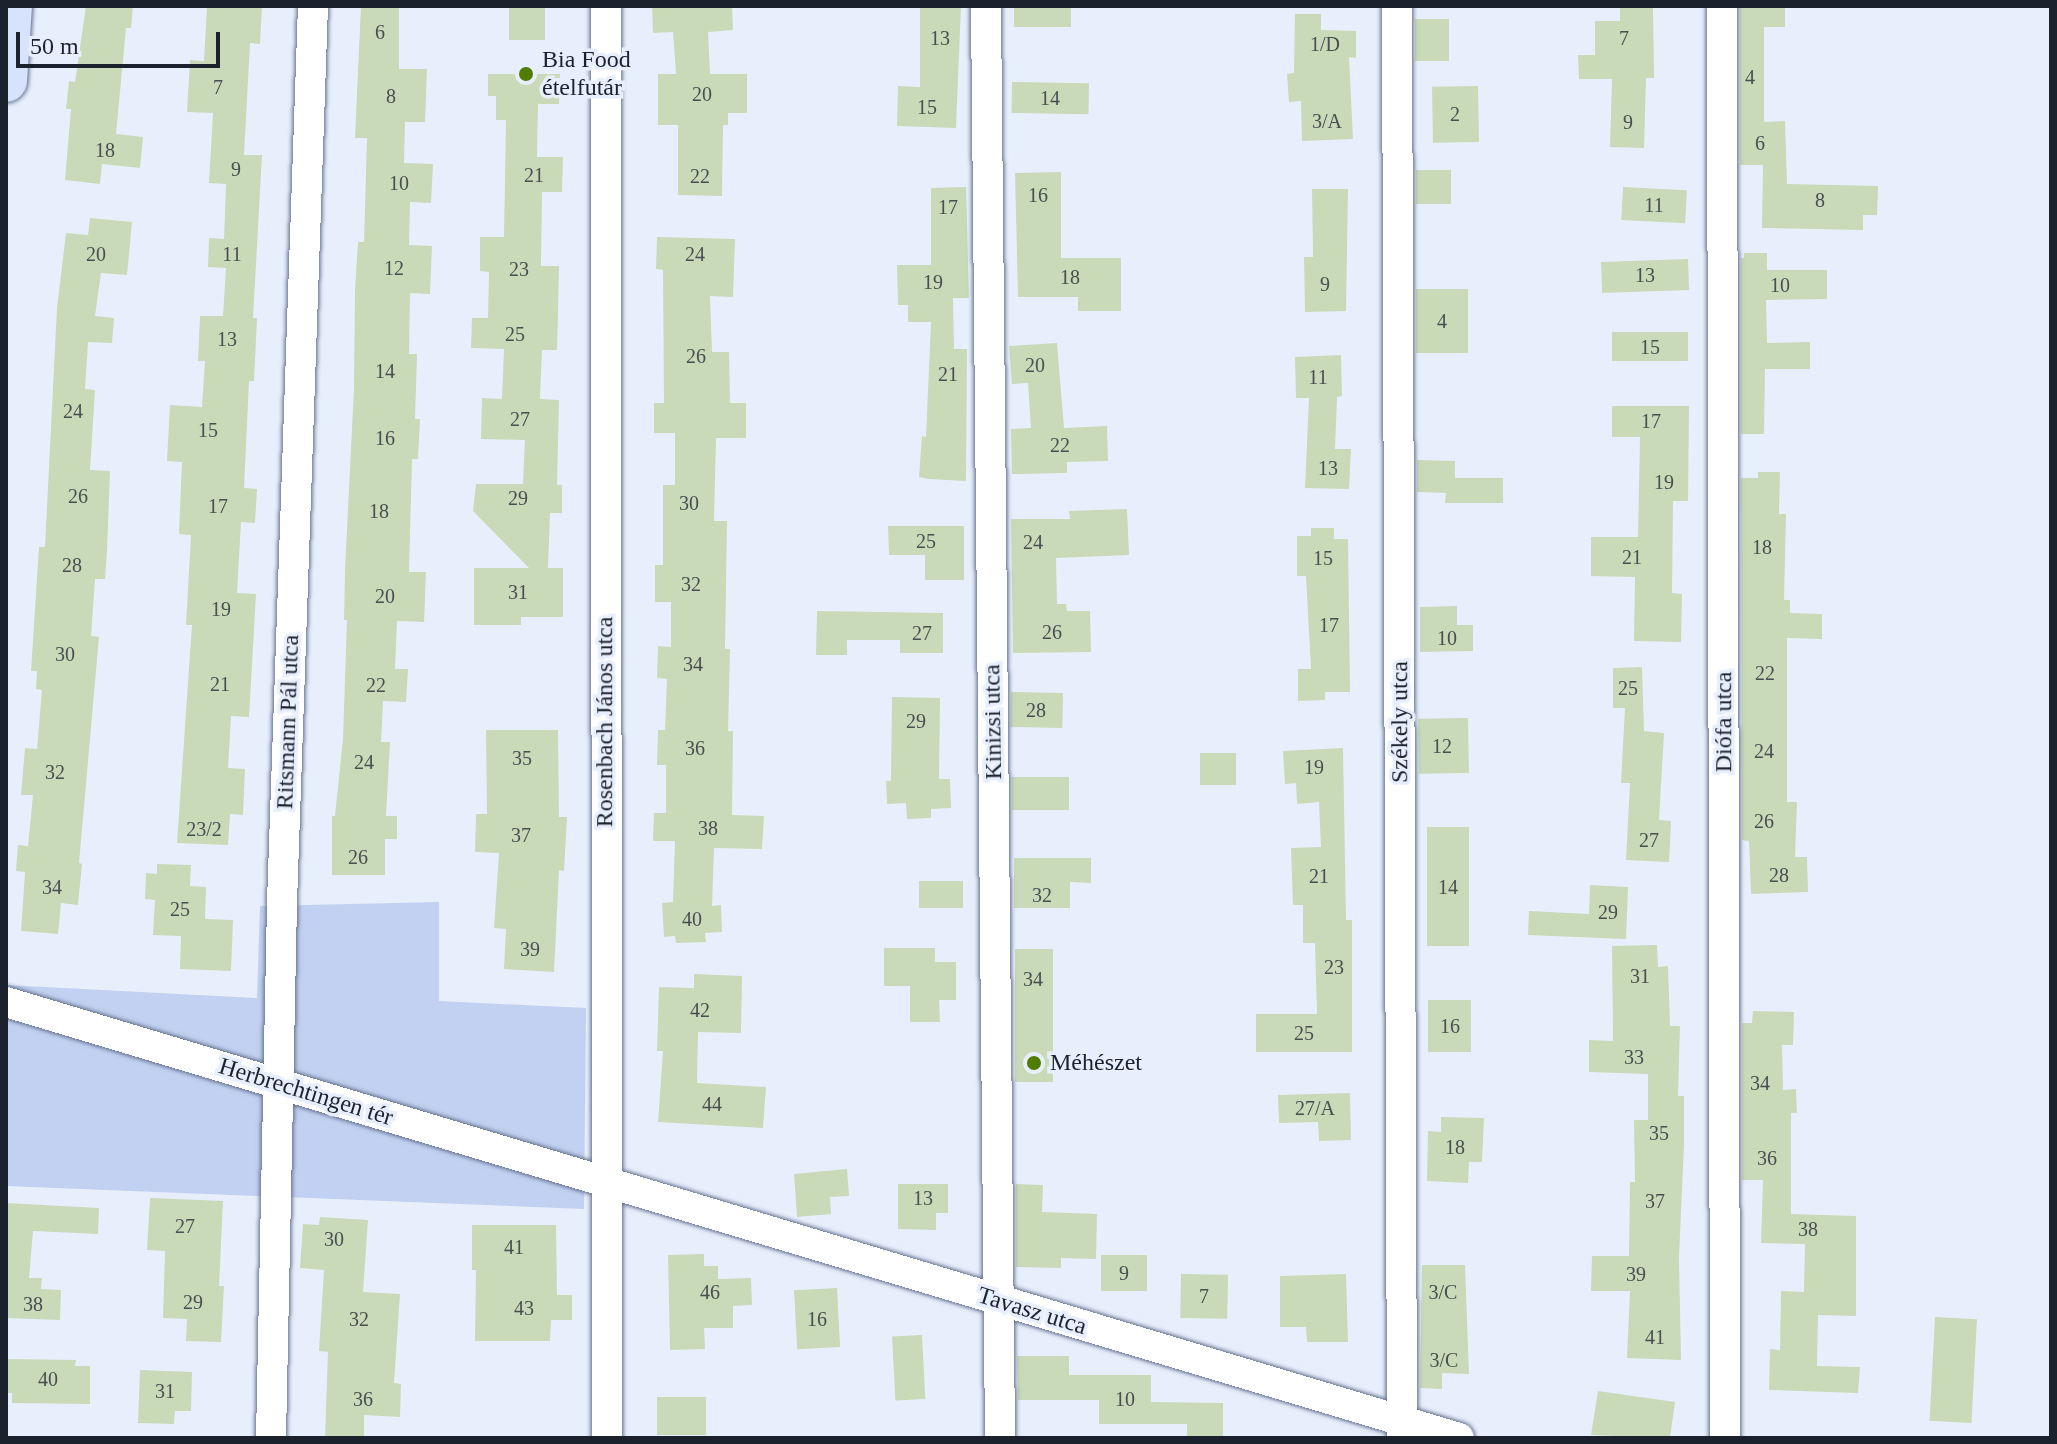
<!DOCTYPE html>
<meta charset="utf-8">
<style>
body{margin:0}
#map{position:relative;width:2057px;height:1444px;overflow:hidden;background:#e8effc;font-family:"Times New Roman",serif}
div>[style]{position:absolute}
.green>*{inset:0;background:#c2d1f1}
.building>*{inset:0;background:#c8dab8;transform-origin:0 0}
.roads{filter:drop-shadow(0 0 2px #657290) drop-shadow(0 0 2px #657290)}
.street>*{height:30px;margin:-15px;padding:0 15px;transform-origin:15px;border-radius:15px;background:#fff}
.secondary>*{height:42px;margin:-21px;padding:0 21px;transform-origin:21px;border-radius:21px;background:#d7e2fc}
.dots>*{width:22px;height:22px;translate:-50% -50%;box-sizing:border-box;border:4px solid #e8effc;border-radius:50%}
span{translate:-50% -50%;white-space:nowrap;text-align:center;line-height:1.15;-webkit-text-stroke:7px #e8effc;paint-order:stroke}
.number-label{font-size:20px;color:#474f50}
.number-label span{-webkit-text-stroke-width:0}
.poi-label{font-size:24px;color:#1c212e}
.left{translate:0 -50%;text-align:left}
.street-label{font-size:24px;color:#1c212e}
.frame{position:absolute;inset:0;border:8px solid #1c212e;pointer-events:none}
.scale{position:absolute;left:16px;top:32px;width:204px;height:36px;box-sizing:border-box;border:4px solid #1c212e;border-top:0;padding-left:10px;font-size:24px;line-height:28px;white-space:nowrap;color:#1c212e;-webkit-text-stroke:6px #e8effc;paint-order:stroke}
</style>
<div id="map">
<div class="green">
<i style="clip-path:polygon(439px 902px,439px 1001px,586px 1008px,584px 1209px,6px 1186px,6px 985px,257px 998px,260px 906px)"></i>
</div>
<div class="building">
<i style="clip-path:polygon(86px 6px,133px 6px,131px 28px,126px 28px,116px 134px,143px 137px,140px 168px,102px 164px,100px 184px,65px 180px,71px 109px,66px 109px,69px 81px,75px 82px)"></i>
<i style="clip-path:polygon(207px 6px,262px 6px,260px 44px,250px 43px,244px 155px,262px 155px,253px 318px,257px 318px,254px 381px,249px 381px,244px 488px,257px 489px,255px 523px,241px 522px,237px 593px,256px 594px,249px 717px,231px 716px,228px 768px,245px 769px,243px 815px,230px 814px,228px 845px,177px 843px,192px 625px,186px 625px,191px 535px,179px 534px,182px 462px,167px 461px,170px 405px,202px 407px,205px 361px,198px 361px,200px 316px,223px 316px,226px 268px,208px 267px,209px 238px,224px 239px,226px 184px,209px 183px,213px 113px,187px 112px,190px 60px,204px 61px)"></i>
<i style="clip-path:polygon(361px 6px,399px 6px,399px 69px,427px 69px,425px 122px,405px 122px,404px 163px,433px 164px,431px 203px,410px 202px,409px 245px,432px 246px,430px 294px,410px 293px,409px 354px,417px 354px,415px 419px,420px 419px,418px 459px,412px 459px,409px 572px,426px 572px,424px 622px,397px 621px,395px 669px,408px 669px,406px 702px,383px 701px,381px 742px,390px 742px,386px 816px,397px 816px,397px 839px,385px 839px,385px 875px,332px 875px,332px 816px,335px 816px,343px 739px,347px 620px,344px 620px,345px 570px,354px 388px,355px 290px,358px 242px,364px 242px,367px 138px,355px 138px)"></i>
<i style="left:509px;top:6px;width:36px;height:34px"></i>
<i style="clip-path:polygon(652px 6px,732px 6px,733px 30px,708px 32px,710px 74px,747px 74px,747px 113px,728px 113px,728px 125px,723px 125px,722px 196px,678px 195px,678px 125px,658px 125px,658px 74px,676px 74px,673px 32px,653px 33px)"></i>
<i style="clip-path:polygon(920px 6px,961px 6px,956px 128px,897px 126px,898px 86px,920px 87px)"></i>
<i style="left:1014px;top:6px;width:57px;height:21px"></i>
<i style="clip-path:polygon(1620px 6px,1653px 6px,1654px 78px,1646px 78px,1644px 148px,1610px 147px,1612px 79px,1579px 79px,1578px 55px,1595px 55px,1595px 21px,1620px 21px)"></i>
<i style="clip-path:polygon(1740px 6px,1785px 6px,1785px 27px,1764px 27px,1764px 122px,1785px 121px,1787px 184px,1878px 186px,1877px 215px,1863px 215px,1863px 230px,1762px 228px,1763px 165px,1740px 165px)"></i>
<i style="clip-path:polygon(1295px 14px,1321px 14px,1321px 30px,1356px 31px,1356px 58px,1349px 57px,1353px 139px,1302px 141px,1301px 101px,1289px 102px,1287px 74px,1294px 73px)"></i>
<i style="left:1415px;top:19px;width:34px;height:42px"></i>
<i style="clip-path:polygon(488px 74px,560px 74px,559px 104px,538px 104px,537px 157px,563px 157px,562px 192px,542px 192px,541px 266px,559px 266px,558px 312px,557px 350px,542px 350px,540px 399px,559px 400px,557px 485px,562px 485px,562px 513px,550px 513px,548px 568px,563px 568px,563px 617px,521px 617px,521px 625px,474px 625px,474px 568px,529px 568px,473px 511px,476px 484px,523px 484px,525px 440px,481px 439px,482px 398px,502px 399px,504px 349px,471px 348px,472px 318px,488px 318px,489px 272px,480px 271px,480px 237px,504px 237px,506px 120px,496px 120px,496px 96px,488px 96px)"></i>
<i style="left:1012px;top:82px;width:77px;height:31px;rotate:1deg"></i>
<i style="left:1478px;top:86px;width:56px;height:46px;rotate:89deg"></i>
<i style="left:1416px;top:170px;width:35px;height:34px"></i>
<i style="clip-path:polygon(1061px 172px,1061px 258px,1121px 258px,1121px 311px,1078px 311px,1078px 297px,1018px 297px,1015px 173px)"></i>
<i style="clip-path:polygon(966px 187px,969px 298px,953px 298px,954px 349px,967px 349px,966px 481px,929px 479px,919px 477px,922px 436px,926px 437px,931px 322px,908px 322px,908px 305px,898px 305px,897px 265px,931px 265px,931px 188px)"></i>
<i style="left:1623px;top:187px;width:64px;height:33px;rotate:3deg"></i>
<i style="clip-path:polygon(1312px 189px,1348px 189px,1346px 311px,1305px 312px,1304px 257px,1313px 257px)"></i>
<i style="clip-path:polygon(90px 218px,132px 222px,127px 275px,101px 273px,95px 316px,114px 318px,112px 343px,88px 342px,85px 389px,95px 390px,90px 470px,110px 471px,107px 551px,105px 579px,95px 579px,91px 636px,99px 637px,79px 863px,82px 864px,78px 905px,61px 903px,58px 934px,21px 931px,25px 872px,16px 871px,18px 845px,28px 846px,33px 795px,21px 795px,25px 748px,37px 749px,42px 690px,36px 689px,37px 671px,31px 671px,39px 547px,45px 547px,57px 308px,66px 233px,88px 235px)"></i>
<i style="clip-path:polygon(657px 237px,735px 239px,733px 297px,710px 296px,712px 352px,729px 352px,730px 403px,746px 403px,746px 438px,716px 438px,714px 521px,727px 521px,725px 649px,730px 649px,728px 731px,733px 731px,732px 815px,764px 816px,762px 849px,714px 848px,712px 906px,721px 905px,722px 932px,705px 933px,706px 942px,676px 943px,675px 936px,664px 937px,662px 903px,673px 902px,675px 841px,653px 841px,654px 813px,666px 813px,666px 765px,657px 765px,658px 730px,665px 730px,667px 679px,657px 678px,658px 646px,671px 647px,671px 602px,655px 602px,655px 565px,663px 565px,663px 485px,675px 485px,675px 433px,654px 433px,654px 403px,664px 403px,663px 270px,656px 269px)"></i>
<i style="clip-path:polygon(1744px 253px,1767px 253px,1767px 270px,1827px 270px,1827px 299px,1766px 300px,1767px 343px,1810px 342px,1810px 369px,1765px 369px,1764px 434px,1741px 434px,1741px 258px,1744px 258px)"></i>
<i style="left:1688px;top:259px;width:31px;height:87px;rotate:88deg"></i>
<i style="left:1416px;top:289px;width:52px;height:64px"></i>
<i style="left:1688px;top:332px;width:29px;height:76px;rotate:90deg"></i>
<i style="clip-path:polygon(1057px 343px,1064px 428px,1107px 426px,1108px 461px,1067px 462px,1067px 473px,1012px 474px,1011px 429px,1031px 428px,1028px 383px,1012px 384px,1009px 346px)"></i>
<i style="clip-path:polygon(1341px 355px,1342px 396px,1337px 397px,1335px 449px,1351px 449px,1349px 489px,1305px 488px,1309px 398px,1296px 398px,1295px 357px)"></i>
<i style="clip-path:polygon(1612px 406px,1689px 406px,1688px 501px,1673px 501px,1672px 593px,1682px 594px,1681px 642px,1634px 641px,1635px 577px,1591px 576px,1591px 537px,1638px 537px,1640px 437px,1612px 437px)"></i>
<i style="clip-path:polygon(1417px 460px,1455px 461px,1455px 478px,1503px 478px,1503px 503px,1445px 503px,1446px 493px,1417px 492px)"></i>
<i style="clip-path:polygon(1758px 472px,1780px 472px,1779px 514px,1786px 514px,1784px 600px,1790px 600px,1790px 613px,1822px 614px,1822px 639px,1787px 638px,1787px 802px,1797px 802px,1795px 857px,1807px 857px,1808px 892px,1751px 894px,1749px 841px,1742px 840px,1741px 478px,1758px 478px)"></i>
<i style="clip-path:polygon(1127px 509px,1129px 555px,1056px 558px,1057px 604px,1066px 604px,1067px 611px,1090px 611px,1091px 652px,1013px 653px,1011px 519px,1070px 519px,1069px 511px)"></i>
<i style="clip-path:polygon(888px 526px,964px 526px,964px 580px,925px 580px,925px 555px,889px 555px)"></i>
<i style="clip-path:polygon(1311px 528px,1334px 528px,1334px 539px,1348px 539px,1350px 692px,1325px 692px,1325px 700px,1298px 701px,1298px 669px,1311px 669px,1306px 576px,1297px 576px,1297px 536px,1311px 536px)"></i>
<i style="clip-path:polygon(1457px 606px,1457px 625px,1473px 625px,1473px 651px,1420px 652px,1420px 607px)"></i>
<i style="clip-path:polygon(817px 611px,943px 613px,943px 653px,900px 653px,900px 640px,847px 640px,847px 655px,816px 655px)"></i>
<i style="clip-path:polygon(1642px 667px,1644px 731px,1664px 733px,1659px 820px,1671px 821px,1669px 862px,1626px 860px,1630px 783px,1621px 783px,1625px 708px,1613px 708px,1613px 668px)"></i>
<i style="left:1011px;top:692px;width:52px;height:35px;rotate:1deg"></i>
<i style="clip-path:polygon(892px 697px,940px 698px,939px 779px,950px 779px,951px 808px,931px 809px,931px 818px,907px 819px,906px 803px,887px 804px,886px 781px,891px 781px)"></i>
<i style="left:1468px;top:718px;width:55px;height:50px;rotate:89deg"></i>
<i style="clip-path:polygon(486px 730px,558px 730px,559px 817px,567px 817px,564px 871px,559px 870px,554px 972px,504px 969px,506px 929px,494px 928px,499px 853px,475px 852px,476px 814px,487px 814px)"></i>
<i style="clip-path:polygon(1343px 748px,1346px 920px,1352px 920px,1352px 1052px,1256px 1052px,1256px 1014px,1317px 1014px,1315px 943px,1303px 943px,1303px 905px,1293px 905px,1291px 848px,1321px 847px,1319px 802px,1297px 804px,1296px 783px,1285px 784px,1283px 751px)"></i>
<i style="left:1200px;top:753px;width:36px;height:32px"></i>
<i style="left:1012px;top:777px;width:57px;height:33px"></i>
<i style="left:1427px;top:827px;width:42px;height:119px"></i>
<i style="clip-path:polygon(1014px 858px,1091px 858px,1091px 883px,1070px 882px,1070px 908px,1014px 908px)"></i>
<i style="clip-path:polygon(157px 864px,191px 865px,190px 886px,206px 887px,205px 919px,233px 920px,231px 971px,180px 969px,181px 936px,153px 935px,155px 900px,145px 899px,146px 873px,157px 874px)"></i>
<i style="left:919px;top:881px;width:44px;height:27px"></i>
<i style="clip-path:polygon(1590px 885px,1628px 887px,1626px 939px,1528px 935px,1529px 911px,1589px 914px)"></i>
<i style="clip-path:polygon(1657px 945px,1658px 967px,1668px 966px,1670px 1026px,1680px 1026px,1678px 1096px,1684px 1096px,1684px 1145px,1679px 1257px,1681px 1360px,1627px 1358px,1630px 1291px,1591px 1291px,1592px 1256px,1629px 1256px,1630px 1182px,1635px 1182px,1634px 1120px,1648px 1120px,1648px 1074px,1589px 1072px,1589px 1040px,1613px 1041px,1612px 946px)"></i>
<i style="clip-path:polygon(884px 948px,935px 948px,935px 962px,956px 962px,956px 1000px,939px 1000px,940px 1022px,910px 1022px,910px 986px,884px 986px)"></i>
<i style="left:1015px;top:949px;width:38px;height:133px"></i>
<i style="clip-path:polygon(694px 974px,742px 976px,741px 1033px,698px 1032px,697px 1083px,766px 1087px,763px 1128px,658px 1122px,663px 1051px,657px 1051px,659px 987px,694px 988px)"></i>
<i style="left:1428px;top:1000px;width:43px;height:52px"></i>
<i style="clip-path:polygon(1753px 1011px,1794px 1012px,1793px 1045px,1782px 1045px,1783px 1090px,1796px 1089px,1797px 1113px,1791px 1113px,1791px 1214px,1856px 1216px,1856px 1316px,1818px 1315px,1817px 1366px,1860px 1367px,1858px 1393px,1769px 1390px,1770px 1349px,1780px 1350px,1781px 1291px,1804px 1292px,1805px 1244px,1761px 1243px,1763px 1180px,1742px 1180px,1742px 1023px,1752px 1023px)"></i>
<i style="clip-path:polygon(1350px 1093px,1351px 1140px,1319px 1141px,1318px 1122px,1279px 1123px,1278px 1095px)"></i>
<i style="clip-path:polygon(1441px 1117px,1484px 1118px,1482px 1162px,1469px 1162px,1468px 1183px,1427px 1181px,1428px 1131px,1441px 1132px)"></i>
<i style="clip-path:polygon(847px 1169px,849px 1196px,830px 1197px,831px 1214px,797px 1217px,794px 1174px)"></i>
<i style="clip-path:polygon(898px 1184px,948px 1184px,948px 1213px,936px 1213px,936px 1230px,898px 1229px)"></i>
<i style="clip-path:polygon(1016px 1184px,1043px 1185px,1042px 1212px,1097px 1214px,1096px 1259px,1061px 1258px,1061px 1268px,1016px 1267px)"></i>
<i style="clip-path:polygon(150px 1198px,223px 1201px,219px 1286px,224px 1286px,221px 1342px,186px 1341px,187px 1319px,163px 1318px,165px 1251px,147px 1250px)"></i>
<i style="clip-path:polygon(6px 1203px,99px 1208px,98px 1234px,33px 1231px,29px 1278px,42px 1278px,41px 1289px,61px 1290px,60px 1320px,6px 1318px)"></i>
<i style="clip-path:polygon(320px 1217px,368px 1220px,363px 1292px,400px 1294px,394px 1383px,401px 1384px,400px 1417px,364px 1415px,364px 1438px,325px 1438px,328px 1352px,319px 1351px,324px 1270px,300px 1268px,303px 1224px,319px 1225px)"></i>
<i style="clip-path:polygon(472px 1225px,556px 1225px,557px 1295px,572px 1295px,572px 1320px,551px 1320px,550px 1341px,475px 1341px,476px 1270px,472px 1270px)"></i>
<i style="clip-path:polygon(704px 1254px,704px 1266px,718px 1266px,718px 1279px,751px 1278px,752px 1305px,733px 1306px,733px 1328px,704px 1328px,705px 1349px,670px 1350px,668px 1255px)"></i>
<i style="left:1101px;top:1255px;width:46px;height:36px"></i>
<i style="clip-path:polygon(1422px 1265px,1465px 1265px,1469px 1374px,1442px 1373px,1442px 1389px,1420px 1388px)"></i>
<i style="left:1181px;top:1274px;width:47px;height:44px;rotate:1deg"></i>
<i style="clip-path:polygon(1346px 1274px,1348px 1342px,1307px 1342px,1306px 1327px,1280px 1327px,1280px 1276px)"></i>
<i style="left:837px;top:1288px;width:59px;height:43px;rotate:87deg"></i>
<i style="left:1935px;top:1317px;width:42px;height:104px;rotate:3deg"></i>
<i style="left:922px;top:1335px;width:64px;height:30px;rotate:87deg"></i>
<i style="clip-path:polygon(1017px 1356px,1069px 1356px,1069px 1375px,1151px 1375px,1151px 1402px,1223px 1403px,1223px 1438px,1187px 1438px,1187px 1424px,1099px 1424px,1099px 1400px,1018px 1400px)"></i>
<i style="clip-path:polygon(6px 1359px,76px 1360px,75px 1366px,90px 1366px,90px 1404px,12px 1403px,12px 1393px,6px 1393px)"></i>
<i style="clip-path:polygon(140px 1370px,192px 1372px,191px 1411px,175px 1411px,174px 1424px,138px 1423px)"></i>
<i style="clip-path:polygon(1598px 1391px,1675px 1402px,1670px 1438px,1591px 1435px)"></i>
<i style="left:657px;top:1397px;width:49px;height:38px"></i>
</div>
<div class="roads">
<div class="street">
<i style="left:606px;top:6px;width:1432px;rotate:89.96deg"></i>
<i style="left:986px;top:6px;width:1432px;rotate:89.44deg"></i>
<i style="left:1397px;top:6px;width:1432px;rotate:89.8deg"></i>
<i style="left:1722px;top:6px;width:1432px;rotate:89.88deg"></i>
<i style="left:6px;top:1002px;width:1517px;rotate:16.7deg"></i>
<i style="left:271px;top:1438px;width:536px;rotate:-88.82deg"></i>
<i style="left:282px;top:902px;width:897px;rotate:-88.02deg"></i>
</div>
<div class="secondary">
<i style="left:6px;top:81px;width:75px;rotate:-86.2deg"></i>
</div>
</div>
<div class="dots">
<i style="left:526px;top:74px;background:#4f7c01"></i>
<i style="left:1034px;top:1063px;background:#4f7c01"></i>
</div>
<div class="number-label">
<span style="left:380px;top:32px">6</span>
<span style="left:940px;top:38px">13</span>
<span style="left:1624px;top:38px">7</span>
<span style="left:1325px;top:44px">1/D</span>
<span style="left:1750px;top:77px">4</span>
<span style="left:218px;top:87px">7</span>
<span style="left:702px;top:94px">20</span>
<span style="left:391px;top:96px">8</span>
<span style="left:1050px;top:98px">14</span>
<span style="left:927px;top:107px">15</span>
<span style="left:1455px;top:114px">2</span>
<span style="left:1327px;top:121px">3/A</span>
<span style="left:1628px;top:122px">9</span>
<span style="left:1760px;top:143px">6</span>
<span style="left:105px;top:150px">18</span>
<span style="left:236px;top:169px">9</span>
<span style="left:534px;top:175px">21</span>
<span style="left:700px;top:176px">22</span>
<span style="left:399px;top:183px">10</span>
<span style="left:1038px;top:195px">16</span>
<span style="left:1820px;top:200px">8</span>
<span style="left:1654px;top:205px">11</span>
<span style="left:948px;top:207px">17</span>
<span style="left:96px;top:254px">20</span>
<span style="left:232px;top:254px">11</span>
<span style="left:695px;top:254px">24</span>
<span style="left:394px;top:268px">12</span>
<span style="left:519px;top:269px">23</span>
<span style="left:1645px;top:275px">13</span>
<span style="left:1070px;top:277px">18</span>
<span style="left:933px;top:282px">19</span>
<span style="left:1325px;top:284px">9</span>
<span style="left:1780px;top:285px">10</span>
<span style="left:1442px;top:321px">4</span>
<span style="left:515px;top:334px">25</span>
<span style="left:227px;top:339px">13</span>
<span style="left:1650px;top:347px">15</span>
<span style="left:696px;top:356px">26</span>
<span style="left:1035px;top:365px">20</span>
<span style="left:385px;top:371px">14</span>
<span style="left:948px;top:374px">21</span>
<span style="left:1318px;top:377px">11</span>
<span style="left:73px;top:411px">24</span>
<span style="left:520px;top:419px">27</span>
<span style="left:1651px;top:421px">17</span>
<span style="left:208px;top:430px">15</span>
<span style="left:385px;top:438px">16</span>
<span style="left:1060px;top:445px">22</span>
<span style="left:1328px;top:468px">13</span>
<span style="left:1664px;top:482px">19</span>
<span style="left:78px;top:496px">26</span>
<span style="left:518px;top:498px">29</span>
<span style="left:689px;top:503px">30</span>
<span style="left:218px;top:506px">17</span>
<span style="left:379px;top:511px">18</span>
<span style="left:926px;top:541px">25</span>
<span style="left:1033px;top:542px">24</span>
<span style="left:1762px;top:547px">18</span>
<span style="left:1632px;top:557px">21</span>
<span style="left:1323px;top:558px">15</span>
<span style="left:72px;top:565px">28</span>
<span style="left:691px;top:584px">32</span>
<span style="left:518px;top:592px">31</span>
<span style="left:385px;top:596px">20</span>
<span style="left:221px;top:609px">19</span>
<span style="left:1329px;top:625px">17</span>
<span style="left:1052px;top:632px">26</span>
<span style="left:922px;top:633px">27</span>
<span style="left:1447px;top:638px">10</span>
<span style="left:65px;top:654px">30</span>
<span style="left:693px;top:664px">34</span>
<span style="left:1765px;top:673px">22</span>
<span style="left:220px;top:684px">21</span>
<span style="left:376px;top:685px">22</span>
<span style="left:1628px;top:688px">25</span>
<span style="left:1036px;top:710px">28</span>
<span style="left:916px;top:721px">29</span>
<span style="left:1442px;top:746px">12</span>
<span style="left:695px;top:748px">36</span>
<span style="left:1764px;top:751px">24</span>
<span style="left:522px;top:758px">35</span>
<span style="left:364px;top:762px">24</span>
<span style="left:1314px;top:767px">19</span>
<span style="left:55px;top:772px">32</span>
<span style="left:1764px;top:821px">26</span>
<span style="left:708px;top:828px">38</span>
<span style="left:204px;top:829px">23/2</span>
<span style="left:521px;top:835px">37</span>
<span style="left:1649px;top:840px">27</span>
<span style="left:358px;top:857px">26</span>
<span style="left:1779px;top:875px">28</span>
<span style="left:1319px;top:876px">21</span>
<span style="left:52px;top:887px">34</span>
<span style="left:1448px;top:887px">14</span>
<span style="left:1042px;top:895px">32</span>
<span style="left:180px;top:909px">25</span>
<span style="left:1608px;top:912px">29</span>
<span style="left:692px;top:919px">40</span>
<span style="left:530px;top:949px">39</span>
<span style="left:1334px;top:967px">23</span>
<span style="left:1640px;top:976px">31</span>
<span style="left:1033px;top:979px">34</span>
<span style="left:700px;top:1010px">42</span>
<span style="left:1450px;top:1026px">16</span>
<span style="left:1304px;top:1033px">25</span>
<span style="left:1634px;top:1057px">33</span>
<span style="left:1760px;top:1083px">34</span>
<span style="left:712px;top:1104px">44</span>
<span style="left:1315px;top:1108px">27/A</span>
<span style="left:1659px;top:1133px">35</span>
<span style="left:1455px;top:1147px">18</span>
<span style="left:1767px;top:1158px">36</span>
<span style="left:923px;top:1198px">13</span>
<span style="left:1655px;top:1201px">37</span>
<span style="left:185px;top:1226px">27</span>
<span style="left:1808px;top:1229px">38</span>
<span style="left:334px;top:1239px">30</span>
<span style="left:514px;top:1247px">41</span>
<span style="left:1124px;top:1273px">9</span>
<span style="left:1636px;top:1274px">39</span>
<span style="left:710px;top:1292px">46</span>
<span style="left:1443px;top:1292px">3/C</span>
<span style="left:1204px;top:1296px">7</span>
<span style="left:193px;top:1302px">29</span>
<span style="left:33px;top:1304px">38</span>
<span style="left:524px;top:1308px">43</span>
<span style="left:359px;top:1319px">32</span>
<span style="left:817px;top:1319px">16</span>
<span style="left:1655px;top:1337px">41</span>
<span style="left:1444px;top:1360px">3/C</span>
<span style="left:48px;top:1379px">40</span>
<span style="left:165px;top:1391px">31</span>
<span style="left:363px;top:1399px">36</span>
<span style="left:1125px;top:1399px">10</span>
</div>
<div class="poi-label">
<span class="left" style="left:542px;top:74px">Bia Food<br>ételfutár</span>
<span class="left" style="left:1050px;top:1063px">Méhészet</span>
</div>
<div class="street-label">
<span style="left:288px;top:722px;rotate:-88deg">Ritsmann Pál utca</span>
<span style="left:605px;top:722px;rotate:-90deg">Rosenbach János utca</span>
<span style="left:993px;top:722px;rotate:-91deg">Kinizsi utca</span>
<span style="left:1400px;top:722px;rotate:-90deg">Székely utca</span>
<span style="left:1724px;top:722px;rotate:-90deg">Diófa utca</span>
<span style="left:306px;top:1092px;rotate:17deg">Herbrechtingen tér</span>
<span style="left:1032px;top:1311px;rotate:17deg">Tavasz utca</span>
</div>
<div class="frame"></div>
<div class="scale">50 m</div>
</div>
